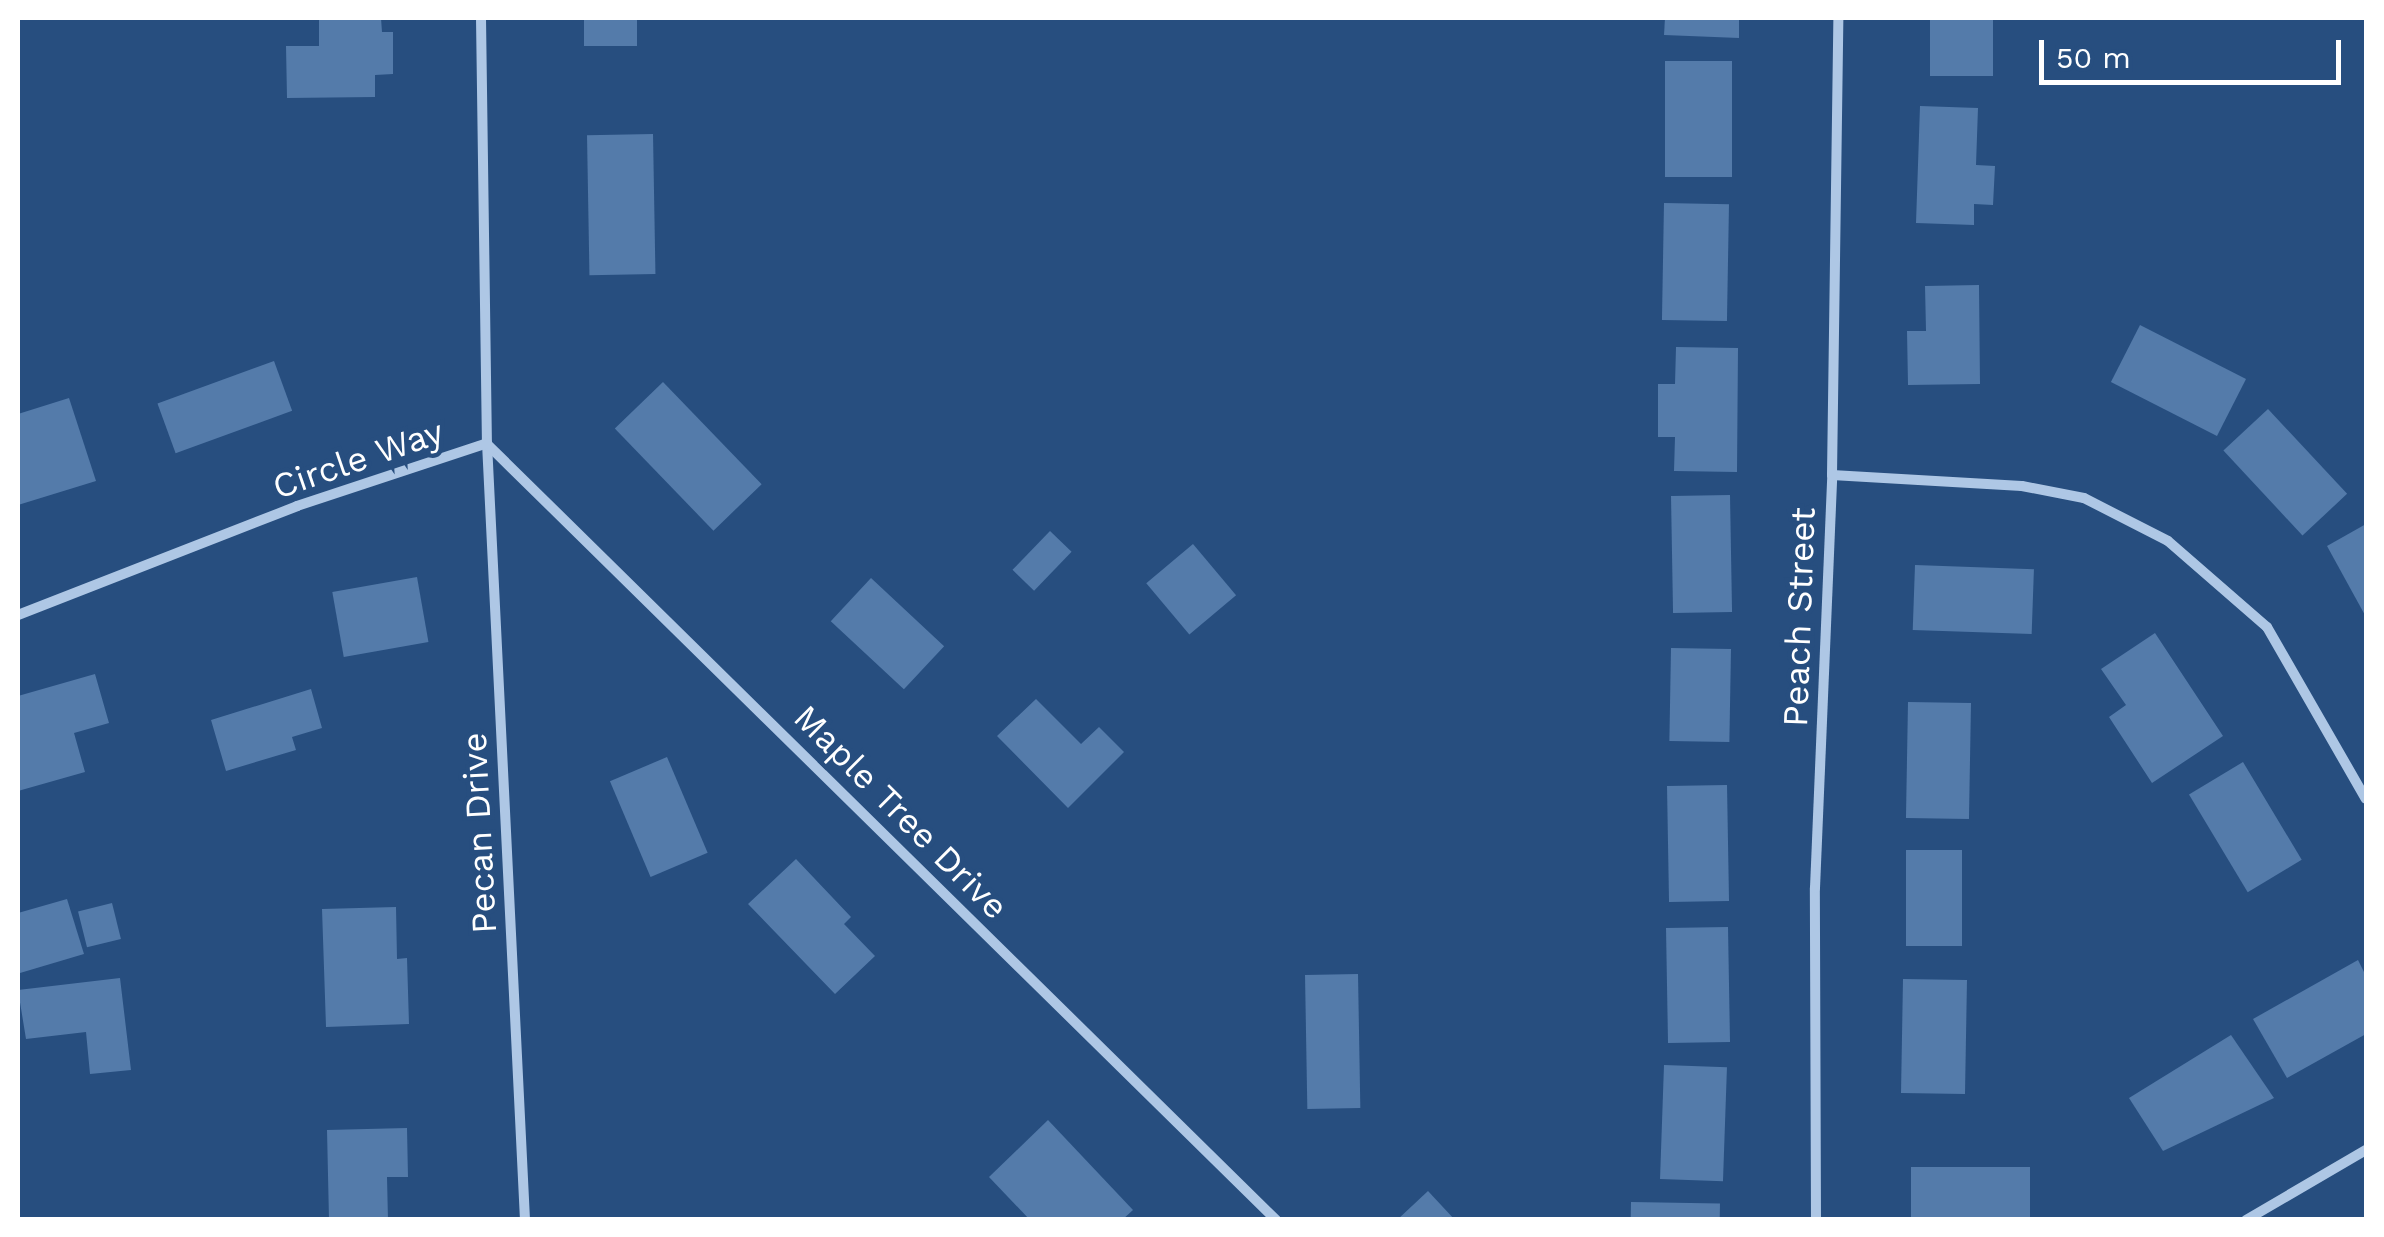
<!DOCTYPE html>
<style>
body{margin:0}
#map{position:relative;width:2384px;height:1237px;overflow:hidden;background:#274e7f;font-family:"Work Sans",sans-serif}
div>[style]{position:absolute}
.building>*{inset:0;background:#547baa;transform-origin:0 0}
.minor>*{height:10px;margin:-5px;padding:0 5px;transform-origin:5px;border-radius:5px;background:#aec7e5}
span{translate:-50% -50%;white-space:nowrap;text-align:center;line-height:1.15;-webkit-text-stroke:9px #274e7f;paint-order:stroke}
.street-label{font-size:35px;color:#fff}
.frame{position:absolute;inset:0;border:20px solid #fff;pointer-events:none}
.scale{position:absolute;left:2039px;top:40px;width:302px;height:45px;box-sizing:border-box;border:5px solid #fff;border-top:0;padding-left:12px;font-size:30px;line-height:35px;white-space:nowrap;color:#fff;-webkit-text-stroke:8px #274e7f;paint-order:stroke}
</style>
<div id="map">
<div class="building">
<i style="clip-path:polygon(319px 18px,381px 18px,382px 32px,393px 32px,393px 74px,375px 75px,375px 97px,287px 98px,286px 46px,319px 46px)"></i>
<i style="left:584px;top:18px;width:53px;height:28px"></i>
<i style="clip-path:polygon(1665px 18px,1739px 18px,1739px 38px,1664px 35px)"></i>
<i style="left:1930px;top:18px;width:63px;height:58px"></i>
<i style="left:1665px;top:61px;width:67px;height:116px"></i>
<i style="clip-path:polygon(1920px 106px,1978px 108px,1976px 165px,1995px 166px,1993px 205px,1974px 204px,1974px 225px,1916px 223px)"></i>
<i style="left:653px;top:134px;width:140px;height:66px;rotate:89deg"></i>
<i style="left:1664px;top:203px;width:65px;height:117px;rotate:1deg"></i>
<i style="clip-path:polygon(1979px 285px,1980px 384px,1908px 385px,1907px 331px,1926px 331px,1925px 286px)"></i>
<i style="left:2140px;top:325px;width:119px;height:64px;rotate:27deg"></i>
<i style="clip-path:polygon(1676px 347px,1738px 348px,1737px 472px,1674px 471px,1675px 437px,1658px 437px,1658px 384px,1675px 384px)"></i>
<i style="left:274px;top:361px;width:53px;height:124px;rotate:70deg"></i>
<i style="left:663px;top:382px;width:142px;height:67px;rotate:46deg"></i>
<i style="clip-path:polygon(69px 398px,96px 481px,18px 505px,18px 414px)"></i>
<i style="left:2268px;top:409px;width:116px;height:61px;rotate:47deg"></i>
<i style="left:1730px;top:495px;width:117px;height:59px;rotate:89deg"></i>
<i style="clip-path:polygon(2366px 524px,2366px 617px,2327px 546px)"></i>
<i style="left:1050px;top:531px;width:30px;height:54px;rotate:44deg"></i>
<i style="left:1193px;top:544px;width:67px;height:61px;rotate:50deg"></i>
<i style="left:1915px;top:565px;width:119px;height:65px;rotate:2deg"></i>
<i style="left:417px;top:577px;width:66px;height:86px;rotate:80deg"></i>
<i style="left:871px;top:578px;width:100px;height:59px;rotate:43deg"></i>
<i style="clip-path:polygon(2155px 633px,2223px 736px,2152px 783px,2109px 717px,2126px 705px,2101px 669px)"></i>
<i style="left:1671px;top:648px;width:60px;height:93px;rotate:1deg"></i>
<i style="clip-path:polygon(95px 674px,109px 723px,74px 733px,85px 772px,18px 791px,18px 696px)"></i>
<i style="clip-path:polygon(311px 689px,322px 728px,292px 737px,296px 750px,226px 771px,211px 720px)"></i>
<i style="clip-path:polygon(1036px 699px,1081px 744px,1099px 727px,1124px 752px,1068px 808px,997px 736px)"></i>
<i style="left:1908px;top:702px;width:63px;height:116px;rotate:1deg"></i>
<i style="left:667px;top:757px;width:104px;height:62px;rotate:67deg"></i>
<i style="left:2243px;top:762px;width:114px;height:63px;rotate:59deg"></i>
<i style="left:1727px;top:785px;width:116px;height:60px;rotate:89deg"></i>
<i style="left:1906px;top:850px;width:56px;height:96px"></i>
<i style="clip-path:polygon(796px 859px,851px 917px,844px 924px,875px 956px,835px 994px,748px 904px)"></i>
<i style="clip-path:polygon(67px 899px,84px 954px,20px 973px,18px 913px)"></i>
<i style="left:112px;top:903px;width:37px;height:35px;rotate:76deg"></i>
<i style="clip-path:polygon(396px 907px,397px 959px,407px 958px,409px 1024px,326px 1027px,322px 909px)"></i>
<i style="left:1728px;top:927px;width:115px;height:62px;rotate:89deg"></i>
<i style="clip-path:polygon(2358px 960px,2366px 976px,2366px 1034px,2287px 1078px,2253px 1019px)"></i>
<i style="left:1358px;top:974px;width:134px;height:53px;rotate:89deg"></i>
<i style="clip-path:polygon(120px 978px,131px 1070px,90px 1074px,86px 1032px,26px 1039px,18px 990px)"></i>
<i style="left:1903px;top:979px;width:64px;height:114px;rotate:1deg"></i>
<i style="clip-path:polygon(2231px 1035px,2274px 1098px,2163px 1151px,2129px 1098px)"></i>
<i style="left:1664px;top:1065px;width:63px;height:114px;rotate:2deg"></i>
<i style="clip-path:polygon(1048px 1120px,1133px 1210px,1122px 1220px,1030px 1220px,989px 1177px)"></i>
<i style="clip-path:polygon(407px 1128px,408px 1177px,387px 1177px,388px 1220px,329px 1220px,327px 1130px)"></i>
<i style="left:2030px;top:1167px;width:53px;height:119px;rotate:90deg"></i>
<i style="clip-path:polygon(1428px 1191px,1455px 1220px,1397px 1220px)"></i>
<i style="left:1631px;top:1202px;width:89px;height:18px;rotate:1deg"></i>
</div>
<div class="minor">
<i style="left:481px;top:18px;width:425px;rotate:89.2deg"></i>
<i style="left:487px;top:443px;width:778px;rotate:87.2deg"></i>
<i style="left:487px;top:444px;width:1107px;rotate:44.52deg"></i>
<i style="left:1832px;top:475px;width:190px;rotate:3.3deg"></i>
<i style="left:2022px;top:486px;width:63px;rotate:11deg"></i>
<i style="left:2084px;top:498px;width:94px;rotate:27.1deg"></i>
<i style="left:2168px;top:541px;width:131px;rotate:41deg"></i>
<i style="left:2267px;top:627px;width:198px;rotate:60.1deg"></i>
<i style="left:18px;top:615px;width:300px;rotate:-21.3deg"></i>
<i style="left:297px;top:506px;width:200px;rotate:-18.3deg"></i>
<i style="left:1816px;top:1220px;width:332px;rotate:-90.2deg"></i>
<i style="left:1815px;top:888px;width:413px;rotate:-87.6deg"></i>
<i style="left:1832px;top:475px;width:457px;rotate:-89.2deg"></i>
<i style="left:2246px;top:1220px;width:139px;rotate:-30.3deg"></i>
</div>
<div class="street-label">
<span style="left:358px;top:459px;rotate:-19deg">Circle Way</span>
<span style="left:1799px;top:617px;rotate:-88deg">Peach Street</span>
<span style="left:901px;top:812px;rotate:45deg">Maple Tree Drive</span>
<span style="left:479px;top:833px;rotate:-93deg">Pecan Drive</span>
</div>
<div class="frame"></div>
<div class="scale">50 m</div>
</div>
